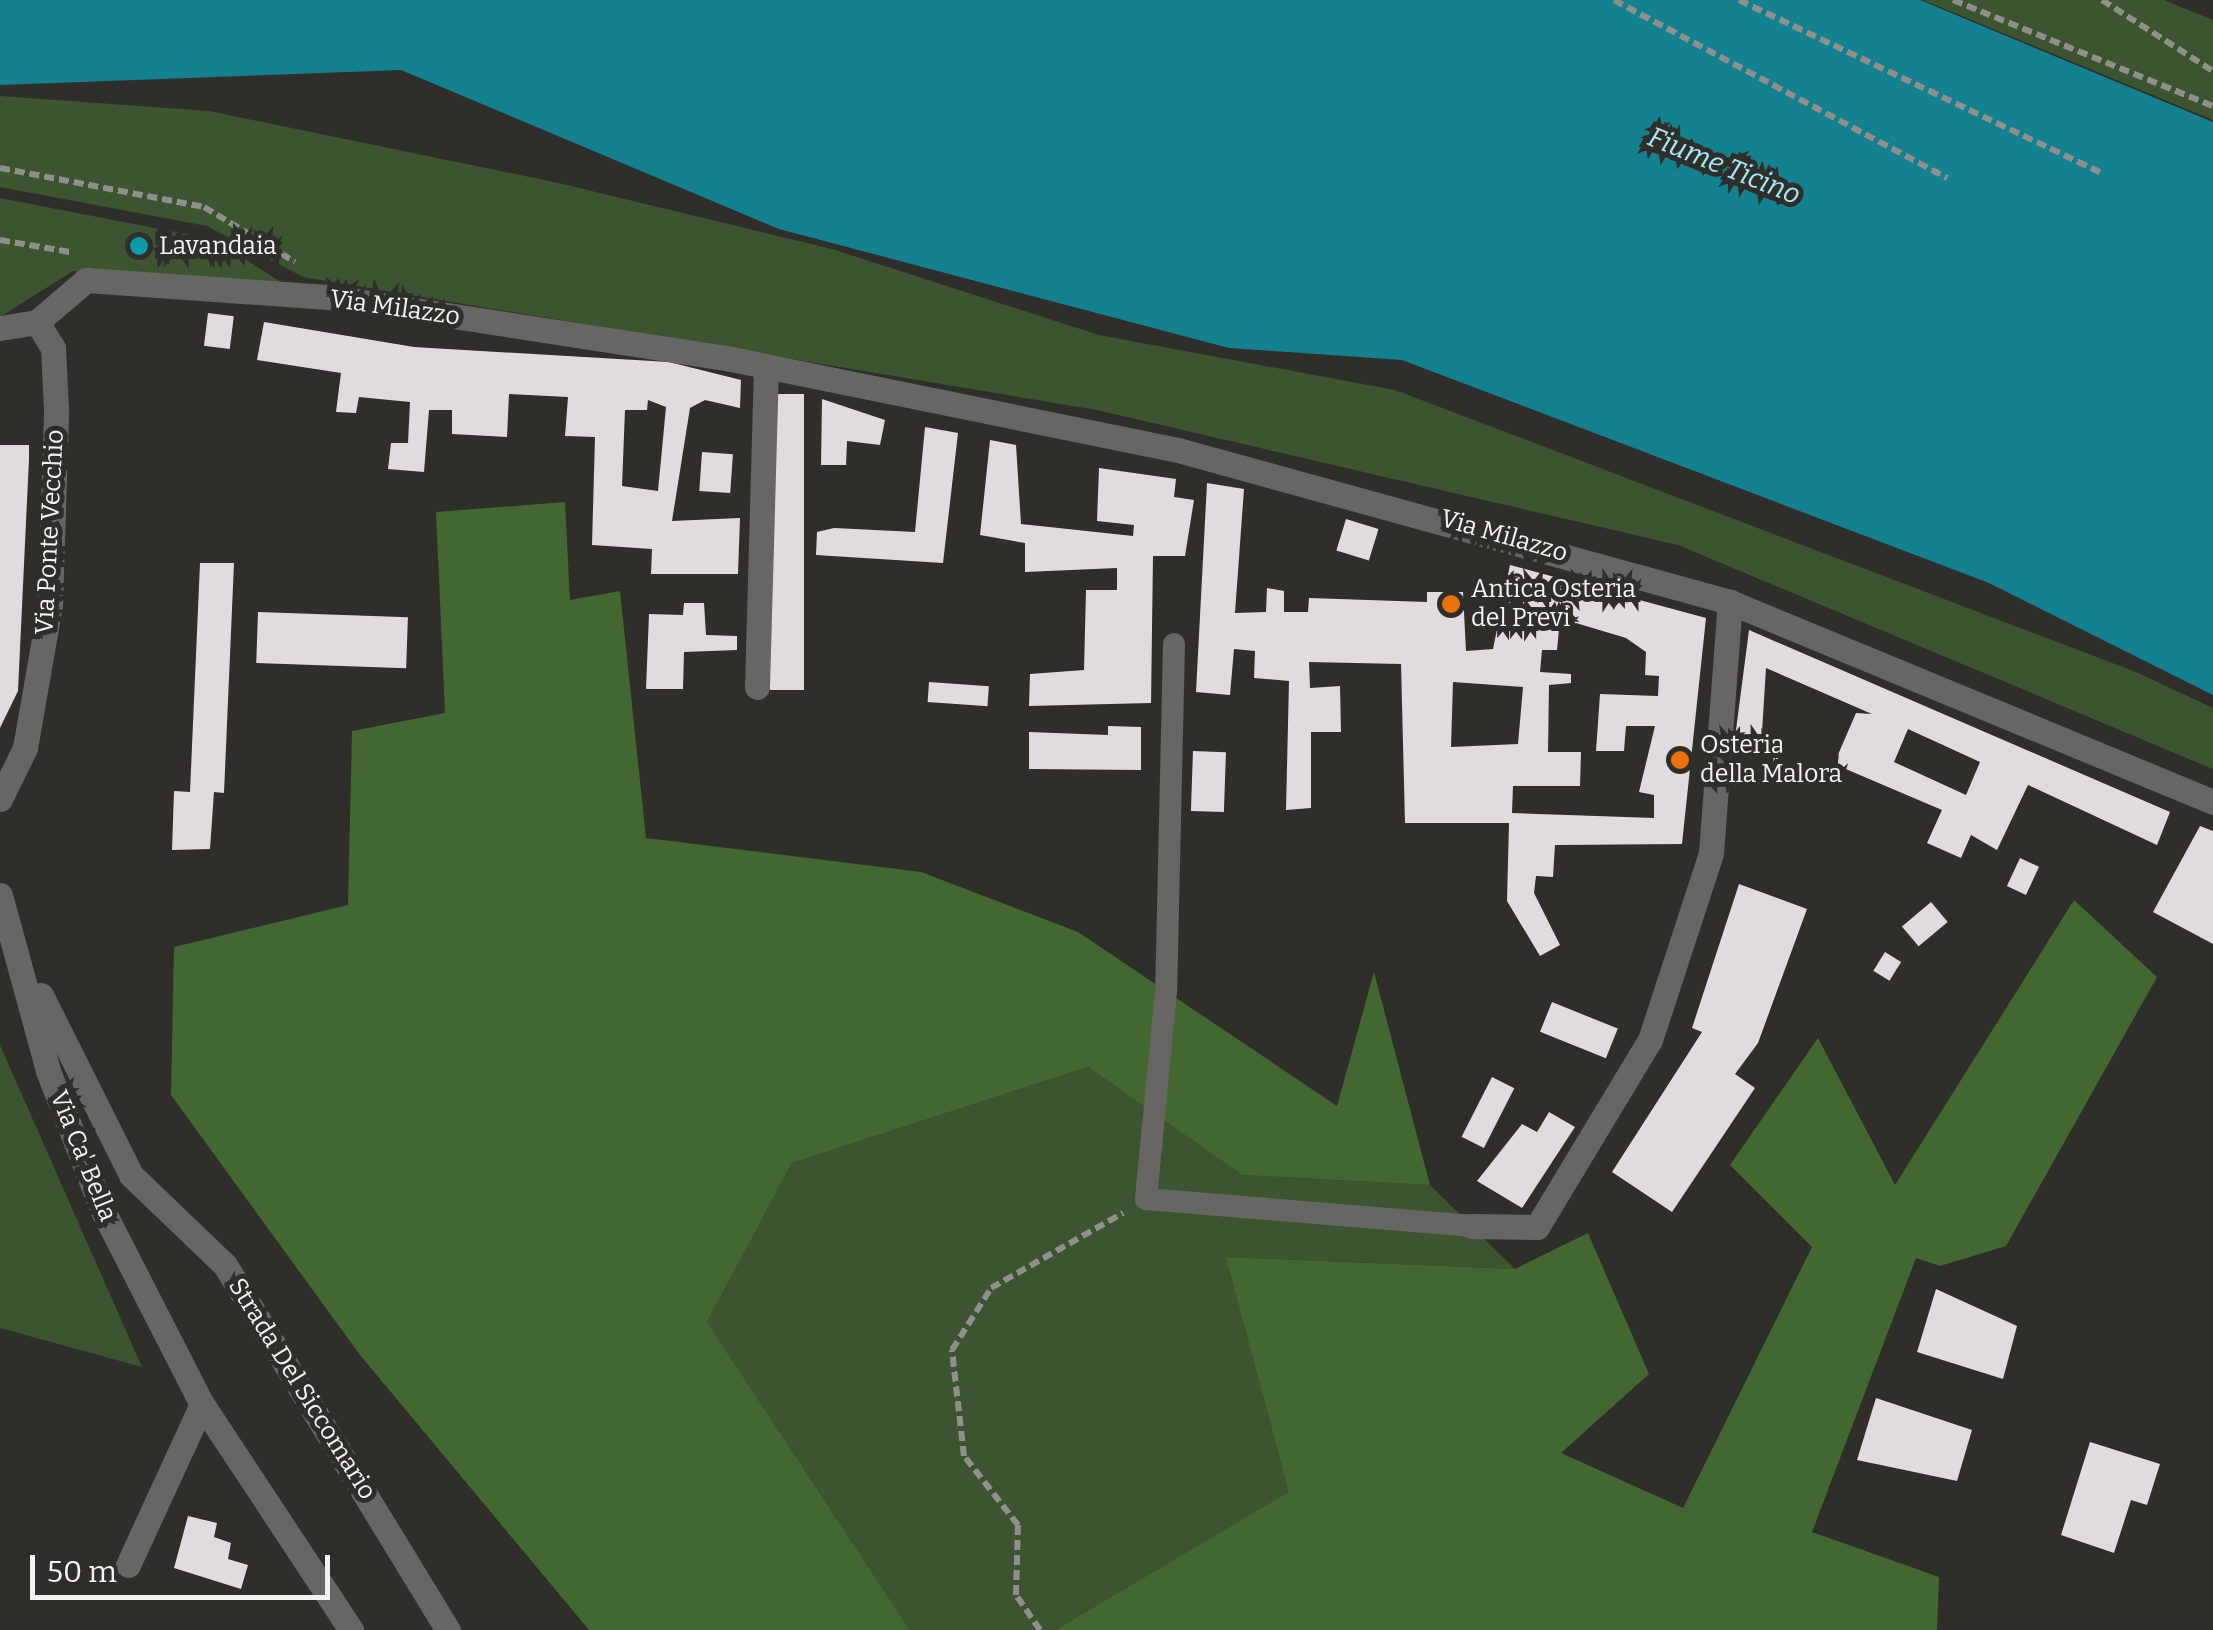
<!DOCTYPE html>
<style>
body{margin:0}
#map{position:relative;width:2213px;height:1630px;overflow:hidden;background:#302e2a;font-family:Bitter,serif}
div>[style]{position:absolute}
.green>*{inset:0;background:#3c5530}
.forest>*{inset:0;background:#426731}
.water>*{inset:0;background:#148191}
.building>*{inset:0;background:#e0dbdf;transform-origin:0 0}
.path>*{height:6px;margin-top:-3px;transform-origin:0;background:repeating-linear-gradient(90deg,#918f8c 0 10px,transparent 0 15px)}
.service>*{height:22px;margin:-11px;padding:0 11px;transform-origin:11px;border-radius:11px;background:#676664}
.minor>*{height:25px;margin:-12.5px;padding:0 12.5px;transform-origin:12.5px;border-radius:12.5px;background:#676664}
.dots>*{width:28px;height:28px;translate:-50% -50%;box-sizing:border-box;border:5px solid #302e2a;border-radius:50%}
span{translate:-50% -50%;white-space:nowrap;text-align:center;line-height:1.15;-webkit-text-stroke:10px #302e2a;paint-order:stroke}
.poi-label{font-size:25px;color:#f5f3f1}
.left{translate:0 -50%;text-align:left}
.street-label{font-size:25px;color:#f5f3f1}
.water-label{font-size:28px;color:#a2e9f7;font-style:italic}
.scale{position:absolute;left:30px;top:1555px;width:300px;height:45px;box-sizing:border-box;border:5px solid #f5f3f1;border-top:0;padding-left:12px;font-size:30px;line-height:35px;white-space:nowrap;color:#f5f3f1;-webkit-text-stroke:8px #302e2a;paint-order:stroke}
</style>
<div id="map">
<div class="green">
<i style="clip-path:polygon(1923px 0,2164px 0,2213px 20px,2213px 120px)"></i>
<i style="clip-path:polygon(0 96px,209px 111px,554px 182px,832px 249px,1099px 335px,1395px 390px,2136px 672px,2213px 708px,2213px 769px,1678px 545px,1097px 410px,303px 277px,207px 226px,0 187px)"></i>
<i style="clip-path:polygon(0 198px,216px 240px,290px 288px,73px 271px,0 317px)"></i>
<i style="clip-path:polygon(0 1045px,142px 1367px,0 1328px)"></i>
<i style="clip-path:polygon(1088px 1067px,1242px 1175px,1430px 1185px,1515px 1269px,1227px 1257px,1290px 1492px,1055px 1630px,910px 1630px,707px 1322px,792px 1163px)"></i>
</div>
<div class="forest">
<i style="clip-path:polygon(565px 502px,570px 600px,620px 591px,646px 838px,921px 872px,1078px 932px,1337px 1106px,1374px 972px,1430px 1185px,1242px 1175px,1088px 1067px,792px 1163px,707px 1322px,910px 1630px,589px 1630px,360px 1355px,171px 1095px,174px 947px,348px 905px,352px 731px,445px 713px,436px 512px)"></i>
<i style="clip-path:polygon(2074px 900px,2157px 977px,2006px 1246px,1940px 1266px,1916px 1258px,1812px 1532px,1939px 1577px,1937px 1630px,1055px 1630px,1289px 1492px,1226px 1257px,1515px 1269px,1588px 1233px,1649px 1374px,1561px 1453px,1683px 1508px,1812px 1247px,1730px 1165px,1818px 1038px,1895px 1185px)"></i>
</div>
<div class="water">
<i style="clip-path:polygon(0 0,1920px 0,2213px 122px,2213px 695px,1989px 583px,1402px 360px,1229px 348px,779px 229px,401px 70px,0 85px)"></i>
</div>
<div class="building">
<i style="left:208px;top:313px;width:26px;height:33px;rotate:7deg"></i>
<i style="clip-path:polygon(evenodd,264px 322px,414px 347px,669px 362px,741px 380px,740px 408px,705px 400px,690px 408px,672px 521px,740px 518px,738px 574px,651px 574px,652px 549px,592px 545px,595px 437px,565px 436px,568px 397px,509px 394px,507px 437px,452px 434px,452px 410px,429px 410px,424px 472px,388px 469px,391px 443px,408px 443px,410px 402px,359px 397px,356px 413px,336px 412px,341px 373px,257px 360px,264px 322px,648px 400px,666px 407px,658px 491px,622px 486px,625px 410px,647px 410px,648px 400px)"></i>
<i style="left:770px;top:394px;width:34px;height:296px"></i>
<i style="clip-path:polygon(822px 399px,885px 420px,880px 445px,847px 441px,846px 465px,821px 465px)"></i>
<i style="clip-path:polygon(925px 427px,958px 433px,943px 563px,816px 555px,817px 532px,834px 528px,915px 532px)"></i>
<i style="clip-path:polygon(990px 440px,1016px 445px,1021px 524px,1133px 536px,1134px 525px,1097px 521px,1099px 468px,1176px 479px,1174px 497px,1194px 500px,1185px 556px,1153px 556px,1151px 703px,1029px 706px,1030px 674px,1084px 670px,1086px 590px,1117px 590px,1117px 568px,1025px 572px,1025px 543px,980px 535px)"></i>
<i style="clip-path:polygon(0 445px,29px 445px,29px 459px,18px 691px,0 728px)"></i>
<i style="left:702px;top:452px;width:31px;height:39px;rotate:4deg"></i>
<i style="clip-path:polygon(evenodd,1207px 483px,1244px 489px,1235px 613px,1266px 612px,1267px 588px,1284px 591px,1284px 612px,1308px 612px,1309px 598px,1427px 602px,1427px 592px,1463px 592px,1466px 651px,1493px 649px,1510px 565px,1706px 618px,1682px 844px,1555px 845px,1553px 877px,1536px 876px,1534px 893px,1560px 945px,1540px 956px,1507px 901px,1509px 823px,1405px 823px,1401px 664px,1309px 662px,1310px 688px,1340px 686px,1341px 732px,1311px 732px,1311px 808px,1286px 810px,1289px 681px,1254px 678px,1255px 651px,1234px 649px,1230px 695px,1196px 692px,1207px 483px,1576px 623px,1626px 638px,1646px 652px,1645px 675px,1659px 676px,1658px 696px,1600px 694px,1596px 751px,1624px 751px,1626px 726px,1655px 726px,1639px 792px,1654px 795px,1654px 818px,1512px 813px,1513px 786px,1580px 786px,1581px 752px,1548px 752px,1549px 685px,1571px 683px,1571px 674px,1540px 672px,1542px 650px,1557px 650px,1559px 629px,1576px 623px,1207px 483px,1453px 682px,1523px 687px,1518px 744px,1451px 747px,1453px 682px)"></i>
<i style="left:1346px;top:519px;width:34px;height:33px;rotate:17deg"></i>
<i style="clip-path:polygon(200px 563px,234px 563px,224px 793px,214px 792px,210px 849px,172px 850px,174px 791px,190px 792px)"></i>
<i style="clip-path:polygon(684px 603px,704px 603px,706px 635px,737px 636px,737px 650px,684px 652px,683px 689px,646px 689px,649px 614px,683px 615px)"></i>
<i style="left:258px;top:612px;width:150px;height:51px;rotate:2deg"></i>
<i style="clip-path:polygon(evenodd,1749px 630px,2170px 812px,2157px 845px,2028px 785px,1997px 850px,1971px 835px,1961px 858px,1927px 843px,1942px 810px,1834px 764px,1856px 713px,1872px 714px,1766px 668px,1762px 732px,1784px 742px,1776px 763px,1733px 753px,1749px 630px,1908px 729px,1980px 762px,1966px 795px,1894px 762px,1908px 729px)"></i>
<i style="left:929px;top:682px;width:60px;height:20px;rotate:4deg"></i>
<i style="clip-path:polygon(1108px 726px,1141px 727px,1141px 770px,1029px 769px,1029px 732px,1108px 735px)"></i>
<i style="left:1193px;top:751px;width:33px;height:60px;rotate:2deg"></i>
<i style="clip-path:polygon(2200px 826px,2213px 831px,2213px 944px,2153px 912px)"></i>
<i style="left:2020px;top:858px;width:21px;height:31px;rotate:25deg"></i>
<i style="clip-path:polygon(1739px 884px,1807px 909px,1758px 1043px,1735px 1074px,1755px 1088px,1672px 1212px,1612px 1172px,1702px 1032px,1692px 1028px)"></i>
<i style="left:1931px;top:902px;width:26px;height:38px;rotate:50deg"></i>
<i style="left:1885px;top:952px;width:19px;height:22px;rotate:32deg"></i>
<i style="left:1552px;top:1002px;width:71px;height:32px;rotate:22deg"></i>
<i style="left:1492px;top:1077px;width:25px;height:67px;rotate:27deg"></i>
<i style="clip-path:polygon(1549px 1112px,1575px 1127px,1522px 1208px,1477px 1181px,1522px 1124px,1537px 1132px)"></i>
<i style="clip-path:polygon(1936px 1289px,2017px 1326px,2003px 1379px,1917px 1352px)"></i>
<i style="clip-path:polygon(1876px 1398px,1972px 1430px,1957px 1481px,1857px 1460px)"></i>
<i style="clip-path:polygon(2090px 1442px,2160px 1464px,2147px 1505px,2131px 1500px,2114px 1553px,2061px 1535px)"></i>
<i style="clip-path:polygon(188px 1516px,217px 1523px,214px 1537px,231px 1543px,228px 1559px,248px 1565px,241px 1589px,174px 1568px)"></i>
</div>
<div class="path">
<i style="left:1614px;top:0;width:378px;rotate:28.1deg"></i>
<i style="left:1739px;top:0;width:403px;rotate:25.5deg"></i>
<i style="left:1953px;top:0;width:281px;rotate:22.2deg"></i>
<i style="left:2102px;top:0;width:132px;rotate:32.6deg"></i>
<i style="left:0;top:168px;width:208px;rotate:10.8deg"></i>
<i style="left:204px;top:207px;width:106px;rotate:31.1deg"></i>
<i style="left:0;top:240px;width:71px;rotate:9.7deg"></i>
<i style="left:1040px;top:1630px;width:42px;rotate:-124.4deg"></i>
<i style="left:1016px;top:1595px;width:70px;rotate:-88.4deg"></i>
<i style="left:1018px;top:1525px;width:88px;rotate:-128deg"></i>
<i style="left:964px;top:1456px;width:107px;rotate:-96.5deg"></i>
<i style="left:952px;top:1350px;width:73px;rotate:-57.8deg"></i>
<i style="left:991px;top:1288px;width:152px;rotate:-29.6deg"></i>
</div>
<div class="service">
<i style="left:1174px;top:644px;width:347px;rotate:91.3deg"></i>
<i style="left:1166px;top:991px;width:209px;rotate:95.5deg"></i>
<i style="left:1146px;top:1199px;width:326px;rotate:4.7deg"></i>
</div>
<div class="minor">
<i style="left:37px;top:322px;width:65px;rotate:-40.6deg"></i>
<i style="left:86px;top:280px;width:246px;rotate:4deg"></i>
<i style="left:331px;top:297px;width:405px;rotate:8.8deg"></i>
<i style="left:731px;top:359px;width:456px;rotate:11.5deg"></i>
<i style="left:1178px;top:450px;width:573px;rotate:15.4deg"></i>
<i style="left:1730px;top:602px;width:523px;rotate:22.49deg"></i>
<i style="left:0;top:328px;width:37px;rotate:-9deg"></i>
<i style="left:757px;top:687px;width:321px;rotate:-88.4deg"></i>
<i style="left:0;top:799px;width:57px;rotate:-63.9deg"></i>
<i style="left:25px;top:748px;width:145px;rotate:-80.1deg"></i>
<i style="left:50px;top:605px;width:196px;rotate:-88.2deg"></i>
<i style="left:56px;top:409px;width:61px;rotate:-92.8deg"></i>
<i style="left:53px;top:348px;width:31px;rotate:-122deg"></i>
<i style="left:0;top:895px;width:182px;rotate:74.7deg"></i>
<i style="left:48px;top:1071px;width:148px;rotate:68.6deg"></i>
<i style="left:102px;top:1209px;width:219px;rotate:62.9deg"></i>
<i style="left:202px;top:1404px;width:271px;rotate:56.6deg"></i>
<i style="left:41px;top:995px;width:201px;rotate:63.4deg"></i>
<i style="left:131px;top:1175px;width:130px;rotate:43.8deg"></i>
<i style="left:225px;top:1265px;width:428px;rotate:58.6deg"></i>
<i style="left:1471px;top:1226px;width:66px;rotate:0.9deg"></i>
<i style="left:1537px;top:1227px;width:218px;rotate:-58.9deg"></i>
<i style="left:1650px;top:1040px;width:197px;rotate:-71.9deg"></i>
<i style="left:1711px;top:853px;width:252px;rotate:-85.7deg"></i>
<i style="left:128px;top:1565px;width:177px;rotate:-65.3deg"></i>
</div>
<div class="dots">
<i style="left:139px;top:246px;background:#0f9aa8"></i>
<i style="left:1451px;top:604px;background:#e8710a"></i>
<i style="left:1680px;top:760px;background:#e8710a"></i>
</div>
<div class="poi-label">
<span class="left" style="left:159px;top:246px">Lavandaia</span>
<span class="left" style="left:1471px;top:604px">Antica Osteria<br>del Previ</span>
<span class="left" style="left:1700px;top:760px">Osteria<br>della Malora</span>
</div>
<div class="street-label">
<span style="left:395px;top:308px;rotate:8deg">Via Milazzo</span>
<span style="left:50px;top:532px;rotate:-87deg">Via Ponte Vecchio</span>
<span style="left:1504px;top:536px;rotate:16deg">Via Milazzo</span>
<span style="left:83px;top:1156px;rotate:68deg">Via Ca' Bella</span>
<span style="left:302px;top:1389px;rotate:58deg">Strada Del Siccomario</span>
</div>
<div class="water-label">
<span style="left:1724px;top:166px;rotate:22deg">Fiume Ticino</span>
</div>
<div class="scale">50 m</div>
</div>
